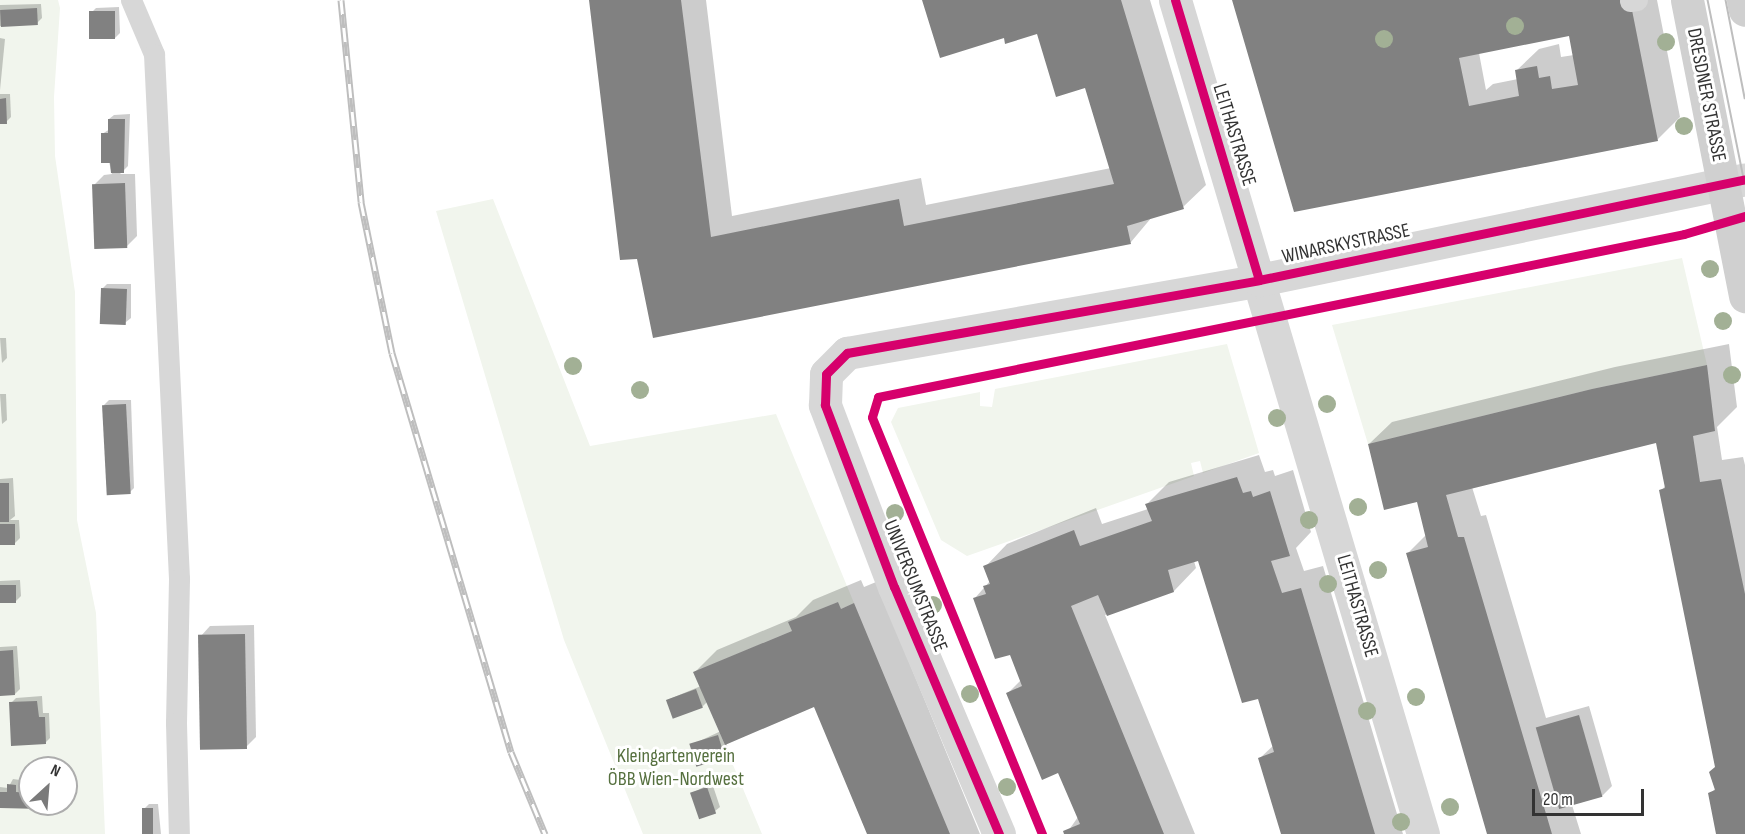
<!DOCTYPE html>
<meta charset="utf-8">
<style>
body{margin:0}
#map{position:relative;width:1745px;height:834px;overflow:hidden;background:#fff;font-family:"Sofia Sans Condensed",sans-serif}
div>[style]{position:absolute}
.green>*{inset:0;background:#f1f5ed}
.shadow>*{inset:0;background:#0003}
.building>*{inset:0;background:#818181;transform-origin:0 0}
.service>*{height:21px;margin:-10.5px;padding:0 10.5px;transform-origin:10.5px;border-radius:10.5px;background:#d7d7d7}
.minor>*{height:33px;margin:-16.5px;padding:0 16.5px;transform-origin:16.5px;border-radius:16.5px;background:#d7d7d7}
.secondary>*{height:33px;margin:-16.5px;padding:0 16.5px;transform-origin:16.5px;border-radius:16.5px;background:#d0d0d0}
.tram>*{height:1.5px;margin:-0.75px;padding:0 0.75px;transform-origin:0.75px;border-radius:0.75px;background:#bebebe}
.rail>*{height:7px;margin-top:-3.5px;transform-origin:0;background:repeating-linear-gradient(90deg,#fff 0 14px,#bebebe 0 28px);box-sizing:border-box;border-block:2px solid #bebebe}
.cycleway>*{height:9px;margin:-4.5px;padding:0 4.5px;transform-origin:4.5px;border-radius:4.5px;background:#d6006c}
.trees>*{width:18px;height:18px;margin:-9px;border-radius:50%;background:#a2b095}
span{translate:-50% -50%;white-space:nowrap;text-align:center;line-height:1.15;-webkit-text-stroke:6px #fff;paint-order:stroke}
.street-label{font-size:20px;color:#333}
.park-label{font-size:20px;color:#56703f}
.north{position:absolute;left:18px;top:756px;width:60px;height:60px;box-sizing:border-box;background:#fff;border:2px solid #adadad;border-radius:50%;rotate:26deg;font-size:16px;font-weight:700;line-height:24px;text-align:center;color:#333}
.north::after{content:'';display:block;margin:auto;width:21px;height:27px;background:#7a7a7a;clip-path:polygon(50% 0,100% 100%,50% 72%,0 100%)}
.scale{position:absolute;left:1532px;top:789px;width:112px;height:27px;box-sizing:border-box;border:3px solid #333;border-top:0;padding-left:8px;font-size:18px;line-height:21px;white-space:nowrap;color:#333;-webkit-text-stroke:4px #fff;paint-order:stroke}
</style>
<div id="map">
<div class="green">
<i style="clip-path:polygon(evenodd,0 0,58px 0,60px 8px,54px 97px,55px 156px,75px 292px,77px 520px,96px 613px,105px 834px,0 834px,0 0,30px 768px,66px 768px,66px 804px,30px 804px,30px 768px)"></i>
<i style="clip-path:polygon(493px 199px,590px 446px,776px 414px,854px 603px,841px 609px,838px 602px,789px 622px,792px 631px,694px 672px,762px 834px,643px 834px,564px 640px,436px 211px)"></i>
<i style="clip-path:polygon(1682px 258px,1707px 365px,1592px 389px,1368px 444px,1332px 325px)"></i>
<i style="clip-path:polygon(1227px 344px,1259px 453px,1203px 473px,1200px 461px,1191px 463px,1194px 476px,967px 556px,941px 540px,891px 422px,898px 408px,980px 392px,980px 406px,992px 407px,995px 389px)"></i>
</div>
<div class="shadow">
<i style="clip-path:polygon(590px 0,706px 0,732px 216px,921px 178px,926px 205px,1111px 168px,1086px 87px,1038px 32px,1005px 36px,924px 0,1150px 0,1206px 185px,1183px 207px,1152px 217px,1131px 242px,654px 337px)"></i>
<i style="clip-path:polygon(evenodd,1234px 0,1657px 0,1680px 117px,1657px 140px,1482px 173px,1234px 0,1570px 35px,1574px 55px,1561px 57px,1559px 44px,1539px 49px,1516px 71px,1518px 79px,1493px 84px,1486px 90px,1479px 53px,1570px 35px)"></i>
<i style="clip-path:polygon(41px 4px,42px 18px,37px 23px,0 26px,0 5px)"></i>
<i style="clip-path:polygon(119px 7px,120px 33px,115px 38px,91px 13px,96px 8px)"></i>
<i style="clip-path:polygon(0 38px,5px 39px,0 90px)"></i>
<i style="clip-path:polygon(0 94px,10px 94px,11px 117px,6px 122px,0 123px)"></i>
<i style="clip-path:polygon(130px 114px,128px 166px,120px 174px,135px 174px,137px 236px,127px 246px,94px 185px,104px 175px,112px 174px,102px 134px,110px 129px,109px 119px,114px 115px)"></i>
<i style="clip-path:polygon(107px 284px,131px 284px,131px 318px,126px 322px,102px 289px)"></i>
<i style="clip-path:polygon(0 338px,6px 338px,7px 358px,2px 363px)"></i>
<i style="clip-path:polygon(1729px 344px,1737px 407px,1717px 427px,1722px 460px,1743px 457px,1745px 465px,1745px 834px,1718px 834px,1710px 794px,1716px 788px,1716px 767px,1661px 491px,1666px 485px,1657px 441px,1472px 487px,1481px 516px,1486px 515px,1546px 718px,1589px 706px,1612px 786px,1602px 796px,1572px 805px,1581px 834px,1489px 834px,1408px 553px,1426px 535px,1418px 501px,1369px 444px,1392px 422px,1615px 367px)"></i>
<i style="clip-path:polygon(0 394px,6px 394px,7px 420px,2px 424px)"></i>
<i style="clip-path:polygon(109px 400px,131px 400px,134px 488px,129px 493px,104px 405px)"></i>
<i style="clip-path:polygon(1259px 455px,1265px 472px,1273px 470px,1275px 476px,1293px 470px,1311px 532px,1296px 548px,1304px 571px,1323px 566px,1403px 834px,1283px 834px,1260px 758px,1274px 745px,1259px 697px,1199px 559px,1194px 561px,1196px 568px,1174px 591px,1105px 615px,1195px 834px,1066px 834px,1078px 817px,1059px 771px,1008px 693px,1021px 680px,1011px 653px,975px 598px,990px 581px,985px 567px,1007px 544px,1096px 508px,1102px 524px,1148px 509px,1147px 504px,1169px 482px)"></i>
<i style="clip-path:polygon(13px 478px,15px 516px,10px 520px,19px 520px,20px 538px,15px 543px,0 543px,0 479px)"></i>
<i style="clip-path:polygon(20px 580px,21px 596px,16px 601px,0 602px,0 581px)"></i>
<i style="clip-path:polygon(861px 580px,864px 587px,876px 582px,980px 834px,868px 834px,815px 705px,726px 742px,729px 751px,725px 756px,697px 765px,691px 745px,721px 731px,708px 701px,702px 707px,667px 700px,701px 686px,695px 672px,717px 650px,796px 617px,813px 600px)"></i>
<i style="clip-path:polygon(254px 625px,256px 737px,246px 747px,200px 637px,210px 626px)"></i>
<i style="clip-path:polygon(17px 646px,20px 689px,15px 694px,0 674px,0 647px)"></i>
<i style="clip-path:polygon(42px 696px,43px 713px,49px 713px,50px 738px,45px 743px,11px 703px,16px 698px)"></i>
<i style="clip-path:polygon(13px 779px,20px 780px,20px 787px,30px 788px,30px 804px,45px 804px,42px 808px,0 807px,0 787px,8px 788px)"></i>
<i style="clip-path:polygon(712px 783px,720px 807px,715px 811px,692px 793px)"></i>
<i style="clip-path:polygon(149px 804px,158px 804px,161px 834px,144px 834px,144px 809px)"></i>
</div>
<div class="building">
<i style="clip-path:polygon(589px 0,681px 0,711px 237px,899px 199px,904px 226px,1114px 184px,1085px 88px,1056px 97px,1037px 34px,1005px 44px,1004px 38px,940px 58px,922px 0,1121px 0,1184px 209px,1127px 226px,1131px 244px,653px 338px,637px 259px,620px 260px)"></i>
<i style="clip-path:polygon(evenodd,1232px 0,1630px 0,1658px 141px,1294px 212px,1232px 0,1569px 36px,1578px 85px,1552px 89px,1550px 76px,1539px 78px,1537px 66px,1515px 70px,1519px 96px,1469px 106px,1459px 58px,1569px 36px)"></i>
<i style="left:37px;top:8px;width:17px;height:37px;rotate:87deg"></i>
<i style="left:115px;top:11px;width:28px;height:26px;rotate:90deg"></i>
<i style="clip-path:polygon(6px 98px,7px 124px,0 124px,0 99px)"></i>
<i style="clip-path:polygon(108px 119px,125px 119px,124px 173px,111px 173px,110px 163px,101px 163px,101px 133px,108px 133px)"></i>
<i style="left:125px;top:183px;width:65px;height:33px;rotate:88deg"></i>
<i style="left:101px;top:288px;width:26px;height:36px;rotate:2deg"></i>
<i style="clip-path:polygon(1707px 365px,1715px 431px,1693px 436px,1700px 482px,1721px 479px,1745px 594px,1745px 834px,1716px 834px,1708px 793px,1715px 790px,1709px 772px,1715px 767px,1659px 490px,1665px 488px,1656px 443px,1446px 495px,1458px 537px,1464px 537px,1552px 834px,1487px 834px,1406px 553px,1428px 547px,1417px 502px,1384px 510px,1368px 444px,1592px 389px)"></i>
<i style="left:126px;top:404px;width:90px;height:24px;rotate:87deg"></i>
<i style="clip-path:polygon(1237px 477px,1243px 493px,1251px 491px,1253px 497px,1270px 491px,1290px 556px,1271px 561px,1282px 593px,1301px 588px,1375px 834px,1281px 834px,1258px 758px,1274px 752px,1258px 699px,1242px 703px,1198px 561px,1168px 570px,1174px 592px,1107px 616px,1098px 595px,1071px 606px,1164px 834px,1064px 834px,1063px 831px,1080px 824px,1058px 773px,1042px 780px,1006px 693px,1022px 686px,1010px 655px,995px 659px,973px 598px,986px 594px,983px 586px,990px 584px,983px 566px,1074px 530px,1080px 546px,1152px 521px,1145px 504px)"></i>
<i style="left:0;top:483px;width:9px;height:39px"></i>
<i style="left:0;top:524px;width:15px;height:21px"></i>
<i style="left:0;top:585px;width:16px;height:18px"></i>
<i style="clip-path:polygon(838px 602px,841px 609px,854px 603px,950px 834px,867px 834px,814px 707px,725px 745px,693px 672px,792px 631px,788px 622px)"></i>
<i style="left:245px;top:634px;width:115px;height:47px;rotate:89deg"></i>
<i style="clip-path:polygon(13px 650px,15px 695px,0 696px,0 651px)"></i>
<i style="left:696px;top:689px;width:20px;height:32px;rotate:70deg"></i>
<i style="clip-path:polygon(37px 701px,39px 717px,45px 717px,46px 744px,11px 746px,9px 702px)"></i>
<i style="left:1579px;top:715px;width:85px;height:45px;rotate:74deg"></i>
<i style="left:718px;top:735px;width:24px;height:30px;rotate:73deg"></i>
<i style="clip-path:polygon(7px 784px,16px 785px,16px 792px,30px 793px,30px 804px,42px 804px,42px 809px,0 808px,0 792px,7px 792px)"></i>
<i style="left:707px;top:787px;width:28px;height:18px;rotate:71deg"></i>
<i style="left:142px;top:808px;width:11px;height:26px"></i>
</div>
<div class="service">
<i style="left:131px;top:0;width:59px;rotate:66.9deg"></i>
<i style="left:154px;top:54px;width:526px;rotate:87.27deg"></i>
<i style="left:179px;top:579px;width:144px;rotate:91.2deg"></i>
<i style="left:176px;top:723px;width:111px;rotate:88.5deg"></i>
<i style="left:1630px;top:1px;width:7px;rotate:-8deg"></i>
</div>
<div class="minor">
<i style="left:1175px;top:0;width:870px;rotate:73.44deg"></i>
<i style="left:999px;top:834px;width:268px;rotate:-113deg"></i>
<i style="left:894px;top:587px;width:195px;rotate:-110.8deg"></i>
<i style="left:825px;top:405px;width:31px;rotate:-88deg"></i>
<i style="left:826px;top:374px;width:30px;rotate:-45deg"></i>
<i style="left:847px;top:353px;width:418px;rotate:-10deg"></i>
<i style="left:1259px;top:280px;width:496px;rotate:-11.7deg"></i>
</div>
<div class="secondary">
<i style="left:1687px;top:0;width:302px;rotate:78.9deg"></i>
<i style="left:1743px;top:0;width:10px;rotate:79deg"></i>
</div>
<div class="tram">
<i style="left:1708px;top:0;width:187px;rotate:78.6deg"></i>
<i style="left:1726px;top:0;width:100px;rotate:79deg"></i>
</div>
<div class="rail">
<i style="left:341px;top:0;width:203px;rotate:84.3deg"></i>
<i style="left:361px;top:202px;width:154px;rotate:78.4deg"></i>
<i style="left:392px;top:353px;width:416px;rotate:73.4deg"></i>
<i style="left:511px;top:752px;width:89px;rotate:67.5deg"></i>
</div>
<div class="cycleway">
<i style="left:1175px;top:0;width:292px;rotate:73.3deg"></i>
<i style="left:999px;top:834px;width:268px;rotate:-113deg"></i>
<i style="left:894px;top:587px;width:195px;rotate:-110.8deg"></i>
<i style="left:825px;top:405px;width:31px;rotate:-88deg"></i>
<i style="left:826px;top:374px;width:30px;rotate:-45deg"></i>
<i style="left:847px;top:353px;width:418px;rotate:-10deg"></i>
<i style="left:1259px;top:280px;width:496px;rotate:-11.7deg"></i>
<i style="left:1042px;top:834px;width:450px;rotate:-112.2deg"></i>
<i style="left:872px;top:417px;width:21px;rotate:-73deg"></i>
<i style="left:878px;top:397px;width:822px;rotate:-11.43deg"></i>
<i style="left:1684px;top:234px;width:64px;rotate:-16.4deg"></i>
</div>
<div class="trees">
<i style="left:1515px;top:26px"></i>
<i style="left:1384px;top:39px"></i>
<i style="left:1666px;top:42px"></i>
<i style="left:1684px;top:126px"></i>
<i style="left:1710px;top:269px"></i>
<i style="left:1723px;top:321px"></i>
<i style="left:573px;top:366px"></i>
<i style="left:1732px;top:375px"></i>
<i style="left:640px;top:390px"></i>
<i style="left:1327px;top:404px"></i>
<i style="left:1277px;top:418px"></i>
<i style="left:1358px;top:507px"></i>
<i style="left:895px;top:513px"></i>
<i style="left:1309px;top:520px"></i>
<i style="left:1378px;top:570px"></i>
<i style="left:1328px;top:584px"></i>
<i style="left:933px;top:605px"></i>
<i style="left:970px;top:694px"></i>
<i style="left:1416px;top:697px"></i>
<i style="left:1367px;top:711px"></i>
<i style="left:1007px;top:787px"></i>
<i style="left:1450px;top:807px"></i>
<i style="left:1401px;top:822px"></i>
</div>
<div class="street-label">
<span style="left:1706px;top:95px;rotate:79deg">DRESDNER STRASSE</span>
<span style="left:1234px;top:135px;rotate:73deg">LEITHASTRASSE</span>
<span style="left:1346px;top:244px;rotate:-12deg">WINARSKYSTRASSE</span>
<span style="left:915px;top:586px;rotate:68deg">UNIVERSUMSTRASSE</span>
<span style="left:1357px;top:606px;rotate:74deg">LEITHASTRASSE</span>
</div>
<div class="park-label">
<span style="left:676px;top:768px">Kleingartenverein<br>ÖBB Wien-Nordwest</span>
</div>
<div class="north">N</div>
<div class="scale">20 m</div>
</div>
